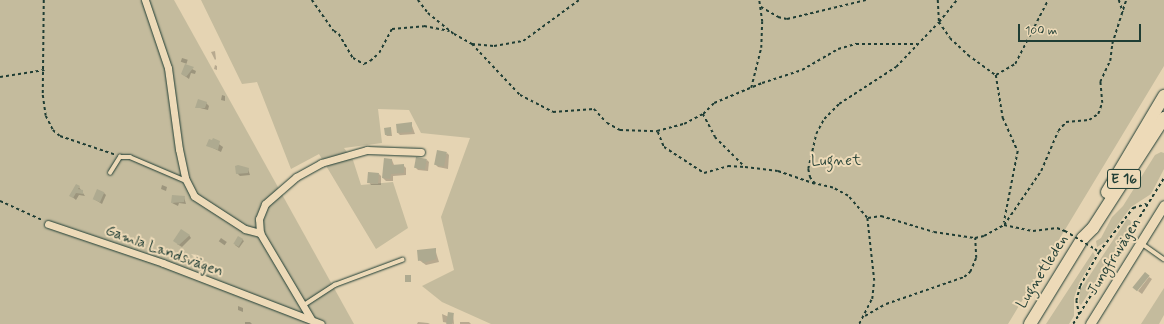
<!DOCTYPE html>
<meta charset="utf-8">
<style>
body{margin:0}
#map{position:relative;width:1164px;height:324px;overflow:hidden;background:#e5d4b3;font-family:Mynerve,sans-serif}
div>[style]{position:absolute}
.green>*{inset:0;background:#c4bb9d}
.shadow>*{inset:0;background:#0003;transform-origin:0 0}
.building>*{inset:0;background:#aeaa90;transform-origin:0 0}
.path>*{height:1.5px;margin-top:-0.75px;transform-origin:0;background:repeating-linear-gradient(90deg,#1f3d34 0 3px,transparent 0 6px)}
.roads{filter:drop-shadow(0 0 1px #1f3d34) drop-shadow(0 0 1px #1f3d34)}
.service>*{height:3.5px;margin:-1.75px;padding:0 1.75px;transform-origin:1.75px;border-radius:1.75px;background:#eddab8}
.minor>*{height:7px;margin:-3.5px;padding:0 3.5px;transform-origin:3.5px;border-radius:3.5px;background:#eddab8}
.tertiary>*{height:9px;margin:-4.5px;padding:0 4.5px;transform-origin:4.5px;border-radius:4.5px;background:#eddab8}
.trunk>*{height:12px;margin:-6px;padding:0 6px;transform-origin:6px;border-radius:6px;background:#eddab8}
.path-bridge>*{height:1.5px;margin-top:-0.75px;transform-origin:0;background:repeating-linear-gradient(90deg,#1f3d34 0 3px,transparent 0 6px)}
span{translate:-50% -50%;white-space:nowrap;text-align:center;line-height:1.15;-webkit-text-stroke:4px #eddab8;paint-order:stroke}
.shield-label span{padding:1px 3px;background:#eddab8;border:1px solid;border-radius:3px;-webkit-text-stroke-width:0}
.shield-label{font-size:14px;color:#1f3d34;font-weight:700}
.park-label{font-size:15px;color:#304a3e}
.street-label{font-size:15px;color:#1f3d34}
.scale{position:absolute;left:1018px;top:24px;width:123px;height:18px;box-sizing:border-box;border:2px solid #1f3d34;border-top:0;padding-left:5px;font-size:12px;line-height:14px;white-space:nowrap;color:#1f3d34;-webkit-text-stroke:3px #eddab8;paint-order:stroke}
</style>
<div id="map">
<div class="green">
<i style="clip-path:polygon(0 0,174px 0,354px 324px,0 324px)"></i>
<i style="clip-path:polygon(201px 0,1164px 0,1164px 66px,1008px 324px,491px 324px,442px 302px,422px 286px,454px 270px,441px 217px,470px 138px,421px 133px,409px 110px,378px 109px,382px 143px,344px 148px,353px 160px,361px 185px,393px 182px,408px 228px,376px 249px,319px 154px,291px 169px,257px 82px,242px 84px)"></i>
<i style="clip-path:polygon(1161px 152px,1164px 153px,1164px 169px,1151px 194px,1131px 207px,1105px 242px,1097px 247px,1096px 241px,1101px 238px,1112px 217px,1123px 206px,1155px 155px)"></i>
<i style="clip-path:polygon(1127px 219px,1130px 220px,1132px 224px,1081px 305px,1079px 303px,1080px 290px)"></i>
<i style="clip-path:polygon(1093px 252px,1095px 256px,1079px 283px,1074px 298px,1074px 316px,1069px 324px,1046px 324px)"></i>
<i style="clip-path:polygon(1164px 288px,1164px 315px,1159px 324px,1141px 324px)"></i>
</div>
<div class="shadow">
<i style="clip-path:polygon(215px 51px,216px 59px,215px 60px,211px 52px)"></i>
<i style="left:182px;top:58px;width:6px;height:4px;rotate:18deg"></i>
<i style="clip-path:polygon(215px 65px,217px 66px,217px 70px,214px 69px)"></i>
<i style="clip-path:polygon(186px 66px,196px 71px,195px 74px,191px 73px,189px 79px,182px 74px)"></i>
<i style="clip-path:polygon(222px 95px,225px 96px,225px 101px,221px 100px)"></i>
<i style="clip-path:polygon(206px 103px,209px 106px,208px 110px,196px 107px)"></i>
<i style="clip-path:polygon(411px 123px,415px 134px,400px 135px,398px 133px)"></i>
<i style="clip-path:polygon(391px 128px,392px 136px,387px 136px,386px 135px)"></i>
<i style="clip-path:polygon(213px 140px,223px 147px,221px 152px,207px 145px)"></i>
<i style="clip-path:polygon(447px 153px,449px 155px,448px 169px,438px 167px,436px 165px)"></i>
<i style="clip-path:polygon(392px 160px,394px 165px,403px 165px,406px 168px,406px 175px,393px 176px,393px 181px,386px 181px,381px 176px,381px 185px,371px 185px,369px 182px,379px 174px,383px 178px)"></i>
<i style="clip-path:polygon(427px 160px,429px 162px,428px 171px,418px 170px,416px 168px)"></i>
<i style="clip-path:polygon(248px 169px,250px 175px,240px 176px,237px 173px)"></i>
<i style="clip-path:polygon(162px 185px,167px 187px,166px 191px,161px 189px)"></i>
<i style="clip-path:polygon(79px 187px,85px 196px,79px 195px,76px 200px,71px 196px)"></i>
<i style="clip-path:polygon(104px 193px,106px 195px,102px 204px,94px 199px)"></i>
<i style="clip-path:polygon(184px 197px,186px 204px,179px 203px,178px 206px,172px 203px)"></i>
<i style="clip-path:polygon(189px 235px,191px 238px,182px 247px,177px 244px)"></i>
<i style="clip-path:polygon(239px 237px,244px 241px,239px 248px,235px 245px)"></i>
<i style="left:221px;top:238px;width:7px;height:4px;rotate:34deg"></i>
<i style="clip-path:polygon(435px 249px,439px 262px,426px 265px,419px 260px)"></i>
<i style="clip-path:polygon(1149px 277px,1152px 279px,1142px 294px,1138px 291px)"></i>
<i style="clip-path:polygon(238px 306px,243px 308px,243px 312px,238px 310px)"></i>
<i style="clip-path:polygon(442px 314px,449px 317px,453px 314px,454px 324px,443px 322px)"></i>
<i style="clip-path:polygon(245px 322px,250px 322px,252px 324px,245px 324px)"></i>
<i style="clip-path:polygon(418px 322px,428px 323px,430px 324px,417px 324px)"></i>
<i style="clip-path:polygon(460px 322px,469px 322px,471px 324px,460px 324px)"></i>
</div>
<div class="building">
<i style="clip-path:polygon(185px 64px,194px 67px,186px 77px,181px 74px)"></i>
<i style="clip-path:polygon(198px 99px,207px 102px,205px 108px,195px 108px)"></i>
<i style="clip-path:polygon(412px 122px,412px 132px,397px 133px,396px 124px)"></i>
<i style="clip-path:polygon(391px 127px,391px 135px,385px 135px,384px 128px)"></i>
<i style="clip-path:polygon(213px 138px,220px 141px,218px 150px,206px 146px,209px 139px,212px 140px)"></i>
<i style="left:437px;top:150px;width:10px;height:15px;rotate:11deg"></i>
<i style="left:416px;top:157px;width:11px;height:11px;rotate:10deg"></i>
<i style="clip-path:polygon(384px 158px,392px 159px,392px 165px,404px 164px,404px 173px,391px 174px,390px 179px,382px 178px)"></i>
<i style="clip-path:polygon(238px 165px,249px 168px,248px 173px,236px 174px,235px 166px)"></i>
<i style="left:368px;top:172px;width:11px;height:11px;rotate:5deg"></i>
<i style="clip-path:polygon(76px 184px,80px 186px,78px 189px,83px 190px,83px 194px,76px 193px,73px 198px,69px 196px)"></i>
<i style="left:97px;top:189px;width:8px;height:11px;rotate:23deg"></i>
<i style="clip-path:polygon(172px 195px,185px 196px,184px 202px,171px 203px)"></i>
<i style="clip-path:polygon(181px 229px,190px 235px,179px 245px,173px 241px)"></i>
<i style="left:238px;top:236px;width:6px;height:9px;rotate:31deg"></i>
<i style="clip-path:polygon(436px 248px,436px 259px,423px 263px,422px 260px,418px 261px,417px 250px)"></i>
<i style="left:1145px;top:272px;width:6px;height:20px;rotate:39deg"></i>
<i style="left:405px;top:275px;width:6px;height:7px"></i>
<i style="left:448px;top:312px;width:6px;height:12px;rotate:9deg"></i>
</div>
<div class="path">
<i style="left:44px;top:0;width:95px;rotate:90.6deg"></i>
<i style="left:43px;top:95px;width:21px;rotate:82deg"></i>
<i style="left:46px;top:116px;width:16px;rotate:63deg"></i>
<i style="left:53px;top:130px;width:9px;rotate:41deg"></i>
<i style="left:60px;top:136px;width:59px;rotate:18.7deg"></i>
<i style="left:312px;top:0;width:38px;rotate:55deg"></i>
<i style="left:334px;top:31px;width:6px;rotate:31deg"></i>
<i style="left:339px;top:34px;width:28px;rotate:60deg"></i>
<i style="left:353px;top:58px;width:13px;rotate:29deg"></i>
<i style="left:364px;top:64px;width:7px;rotate:-27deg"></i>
<i style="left:370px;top:61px;width:12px;rotate:-42deg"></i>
<i style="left:379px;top:53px;width:27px;rotate:-62deg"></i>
<i style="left:392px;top:29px;width:32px;rotate:-5deg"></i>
<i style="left:424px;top:26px;width:26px;rotate:11deg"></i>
<i style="left:418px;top:0;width:16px;rotate:52deg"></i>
<i style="left:428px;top:13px;width:33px;rotate:39deg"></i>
<i style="left:454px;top:34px;width:21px;rotate:29deg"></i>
<i style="left:472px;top:44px;width:22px;rotate:5deg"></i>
<i style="left:494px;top:46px;width:29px;rotate:-10deg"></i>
<i style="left:523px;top:41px;width:69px;rotate:-36.2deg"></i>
<i style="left:938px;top:0;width:22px;rotate:87deg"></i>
<i style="left:939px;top:22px;width:19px;rotate:55deg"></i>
<i style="left:950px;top:38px;width:25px;rotate:43deg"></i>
<i style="left:968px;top:55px;width:34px;rotate:36deg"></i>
<i style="left:996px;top:75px;width:44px;rotate:80.8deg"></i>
<i style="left:1003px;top:118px;width:36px;rotate:66deg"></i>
<i style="left:1018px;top:151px;width:73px;rotate:101deg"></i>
<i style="left:1119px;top:0;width:13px;rotate:72deg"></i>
<i style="left:761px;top:7px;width:20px;rotate:30deg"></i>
<i style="left:778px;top:17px;width:9px;rotate:13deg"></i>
<i style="left:787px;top:19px;width:81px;rotate:-13.5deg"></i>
<i style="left:472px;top:44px;width:70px;rotate:46.7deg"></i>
<i style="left:520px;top:95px;width:37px;rotate:27deg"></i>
<i style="left:553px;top:112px;width:41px;rotate:-4.2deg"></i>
<i style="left:594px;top:109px;width:19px;rotate:47deg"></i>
<i style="left:607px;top:123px;width:15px;rotate:28deg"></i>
<i style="left:620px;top:130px;width:37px;rotate:2deg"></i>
<i style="left:657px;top:131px;width:28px;rotate:-15deg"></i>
<i style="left:684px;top:124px;width:21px;rotate:-28deg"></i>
<i style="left:703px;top:114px;width:16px;rotate:-45deg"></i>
<i style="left:714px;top:103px;width:52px;rotate:-22.6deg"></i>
<i style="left:762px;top:83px;width:42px;rotate:-18deg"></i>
<i style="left:802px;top:70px;width:42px;rotate:-30.3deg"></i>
<i style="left:838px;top:49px;width:19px;rotate:-16deg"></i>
<i style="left:856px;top:44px;width:61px"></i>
<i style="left:996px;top:75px;width:22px;rotate:-30deg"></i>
<i style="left:1015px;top:64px;width:72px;rotate:-62.7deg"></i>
<i style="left:0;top:77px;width:45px;rotate:-9deg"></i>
<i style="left:751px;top:88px;width:41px;rotate:-76deg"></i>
<i style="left:761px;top:48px;width:26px;rotate:-88deg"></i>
<i style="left:762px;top:22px;width:22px;rotate:-98deg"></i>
<i style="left:703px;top:114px;width:26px;rotate:62deg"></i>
<i style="left:715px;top:137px;width:42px;rotate:45deg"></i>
<i style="left:658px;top:132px;width:16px;rotate:68deg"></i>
<i style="left:664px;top:147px;width:48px;rotate:33deg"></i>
<i style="left:704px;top:173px;width:25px;rotate:-16deg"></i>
<i style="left:728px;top:166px;width:17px;rotate:3deg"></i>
<i style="left:745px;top:167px;width:33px;rotate:7deg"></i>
<i style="left:778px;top:171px;width:39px;rotate:19deg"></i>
<i style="left:0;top:201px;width:46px;rotate:24.3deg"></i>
<i style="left:868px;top:218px;width:13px;rotate:-9deg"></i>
<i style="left:881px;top:216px;width:55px;rotate:16.8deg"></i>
<i style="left:934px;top:232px;width:41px;rotate:8.3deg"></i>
<i style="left:975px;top:238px;width:9px;rotate:-13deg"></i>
<i style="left:984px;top:236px;width:23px;rotate:-29deg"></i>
<i style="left:1004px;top:225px;width:30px;rotate:12deg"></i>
<i style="left:1033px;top:231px;width:24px;rotate:-7deg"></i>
<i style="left:1057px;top:228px;width:9px;rotate:21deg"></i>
<i style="left:1004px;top:225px;width:65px;rotate:-55.6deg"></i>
<i style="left:1041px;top:171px;width:43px;rotate:-67deg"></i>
<i style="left:1058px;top:131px;width:12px;rotate:-48deg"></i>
<i style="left:1066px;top:122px;width:23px;rotate:-5deg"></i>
<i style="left:1089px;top:120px;width:11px;rotate:-34deg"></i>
<i style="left:1098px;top:114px;width:12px;rotate:-70deg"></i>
<i style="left:1102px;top:103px;width:21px;rotate:-95deg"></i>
<i style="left:1100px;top:82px;width:23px;rotate:-65deg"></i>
<i style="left:1110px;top:61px;width:17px;rotate:-83deg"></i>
<i style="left:1112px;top:44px;width:46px;rotate:-72.3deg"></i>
<i style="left:1095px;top:249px;width:5px;rotate:37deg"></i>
<i style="left:1079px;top:315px;width:14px;rotate:-102deg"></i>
<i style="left:1076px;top:301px;width:16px;rotate:-75deg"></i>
<i style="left:1080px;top:286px;width:39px;rotate:-61deg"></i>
<i style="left:1099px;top:252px;width:56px;rotate:-52.3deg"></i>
<i style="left:1133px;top:208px;width:14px;rotate:-17deg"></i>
<i style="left:865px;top:316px;width:24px;rotate:-30deg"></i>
<i style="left:886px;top:304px;width:83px;rotate:-19.1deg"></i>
<i style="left:964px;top:277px;width:8px;rotate:-40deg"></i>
<i style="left:970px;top:272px;width:15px;rotate:-67deg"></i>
<i style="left:976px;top:258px;width:20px;rotate:-93deg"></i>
<i style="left:859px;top:324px;width:28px;rotate:-63deg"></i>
<i style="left:872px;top:299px;width:18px;rotate:-84deg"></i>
<i style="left:874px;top:281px;width:63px;rotate:-96.3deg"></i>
<i style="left:867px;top:218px;width:29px;rotate:-131deg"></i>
<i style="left:848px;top:196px;width:17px;rotate:-152deg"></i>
<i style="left:833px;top:188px;width:18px;rotate:-167deg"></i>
<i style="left:815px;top:184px;width:8px;rotate:-130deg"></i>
<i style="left:810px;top:178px;width:9px;rotate:-103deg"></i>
<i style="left:808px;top:169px;width:36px;rotate:-77deg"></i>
<i style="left:816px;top:134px;width:17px;rotate:-62deg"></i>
<i style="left:824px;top:119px;width:21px;rotate:-45deg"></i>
<i style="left:839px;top:104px;width:68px;rotate:-33deg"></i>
<i style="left:896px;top:67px;width:62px;rotate:-46.3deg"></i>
<i style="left:939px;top:22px;width:28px;rotate:-51deg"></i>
<i style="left:1073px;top:324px;width:172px;rotate:-58.1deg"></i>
</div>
<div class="roads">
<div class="service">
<i style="left:110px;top:173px;width:19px;rotate:-58deg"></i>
<i style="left:120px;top:157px;width:10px"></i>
<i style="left:130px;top:157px;width:61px;rotate:23.2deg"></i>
<i style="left:1141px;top:243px;width:28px;rotate:35deg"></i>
<i style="left:304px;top:305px;width:37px;rotate:-33deg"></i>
<i style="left:335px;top:285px;width:72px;rotate:-20.5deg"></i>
</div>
<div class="minor">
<i style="left:145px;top:0;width:72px;rotate:71.3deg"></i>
<i style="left:168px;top:68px;width:82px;rotate:82.3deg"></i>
<i style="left:179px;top:149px;width:30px;rotate:78deg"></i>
<i style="left:185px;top:178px;width:20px;rotate:63deg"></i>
<i style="left:194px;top:196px;width:61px;rotate:32.9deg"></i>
<i style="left:245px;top:229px;width:16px;rotate:15deg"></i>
<i style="left:260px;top:233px;width:100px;rotate:59.3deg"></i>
<i style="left:48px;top:224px;width:121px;rotate:18.7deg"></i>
<i style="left:163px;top:263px;width:169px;rotate:21.1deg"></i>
<i style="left:260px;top:233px;width:14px;rotate:-94deg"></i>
<i style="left:259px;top:219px;width:16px;rotate:-68deg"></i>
<i style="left:265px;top:204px;width:41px;rotate:-41.1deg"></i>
<i style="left:296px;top:177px;width:29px;rotate:-29deg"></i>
<i style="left:321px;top:163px;width:48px;rotate:-15.8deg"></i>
<i style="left:367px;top:150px;width:54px;rotate:2.1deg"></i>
</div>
<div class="tertiary">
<i style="left:1090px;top:324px;width:140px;rotate:-58.1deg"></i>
</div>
<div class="trunk">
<i style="left:1107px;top:192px;width:112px;rotate:-59.3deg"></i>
<i style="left:1030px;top:324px;width:101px;rotate:-58.4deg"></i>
<i style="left:1083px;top:238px;width:14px;rotate:-45deg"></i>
<i style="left:1093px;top:228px;width:131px;rotate:-57.2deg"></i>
</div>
</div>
<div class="path-bridge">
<i style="left:1065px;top:231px;width:35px;rotate:31deg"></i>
</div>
<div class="shield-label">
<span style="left:1124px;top:179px">E 16</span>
</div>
<div class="park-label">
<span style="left:836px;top:162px">Lugnet</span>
</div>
<div class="street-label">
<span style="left:164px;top:252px;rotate:20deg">Gamla Landsvägen</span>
<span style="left:1115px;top:257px;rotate:-58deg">Jungfruvägen</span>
<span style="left:1043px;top:272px;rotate:-58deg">Lugnetleden</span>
</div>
<div class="scale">100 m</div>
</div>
